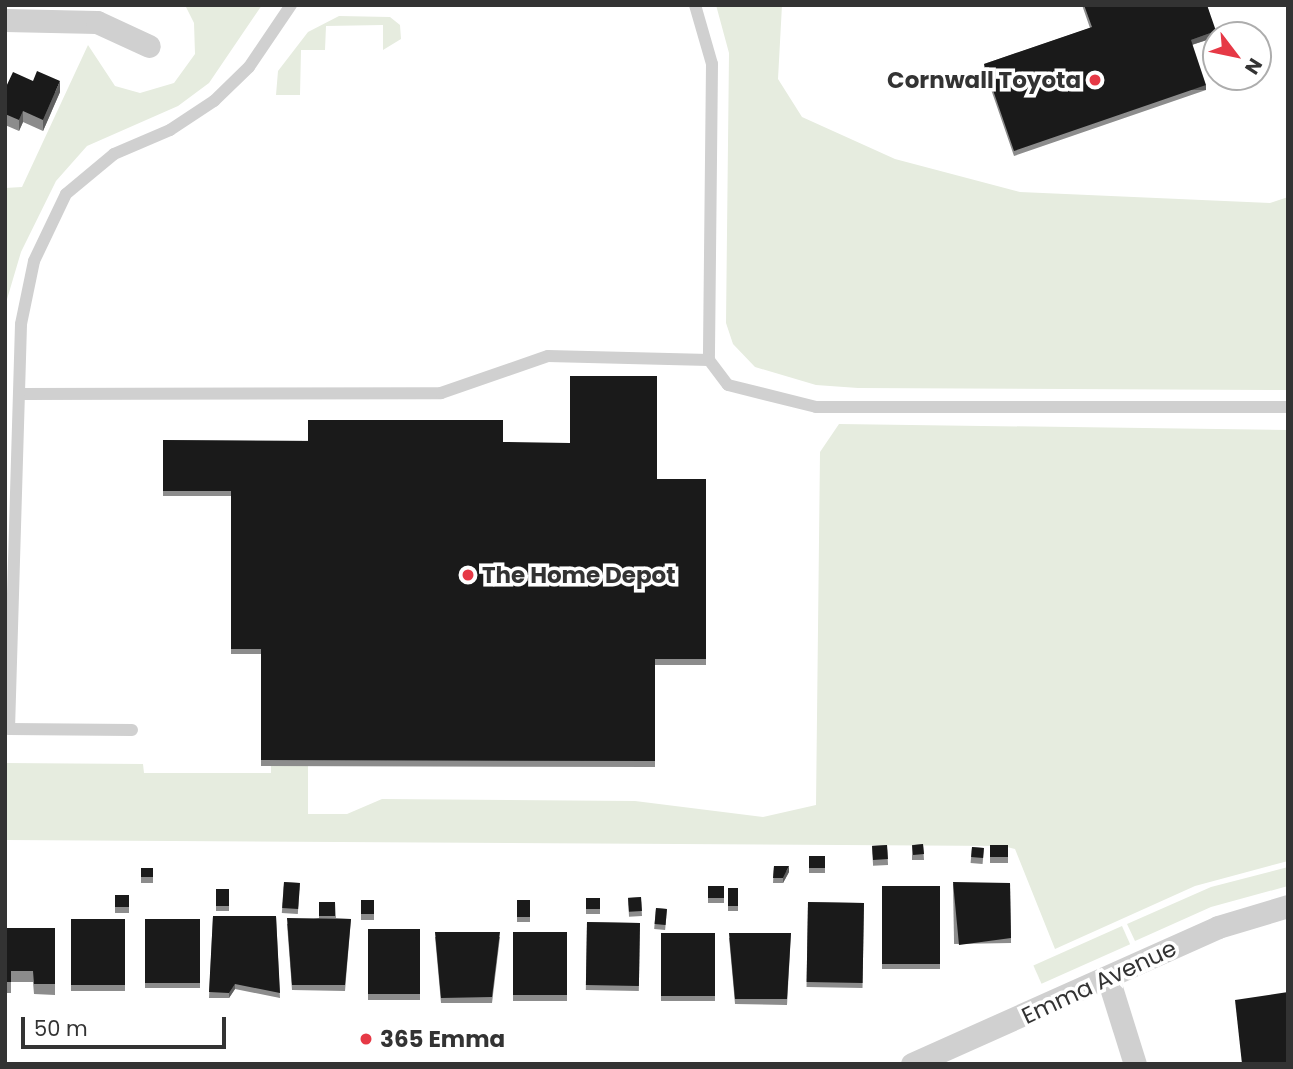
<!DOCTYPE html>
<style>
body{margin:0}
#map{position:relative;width:1293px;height:1069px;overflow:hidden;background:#fff;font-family:Poppins,sans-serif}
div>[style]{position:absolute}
.green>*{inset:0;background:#e6ecdf;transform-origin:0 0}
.lane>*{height:12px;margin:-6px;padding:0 6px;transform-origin:6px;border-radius:6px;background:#d0d0d0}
.street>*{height:23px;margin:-11.5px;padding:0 11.5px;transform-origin:11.5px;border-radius:11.5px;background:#d0d0d0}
.wall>*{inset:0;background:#8c8c8c;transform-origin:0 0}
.shaded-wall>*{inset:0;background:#5f5f5f;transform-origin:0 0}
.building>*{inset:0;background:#1a1a1a;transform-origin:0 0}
.dots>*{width:19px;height:19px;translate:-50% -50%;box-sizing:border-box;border:4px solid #fff;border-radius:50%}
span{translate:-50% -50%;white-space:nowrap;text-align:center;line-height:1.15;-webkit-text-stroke:7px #fff;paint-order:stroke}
.poi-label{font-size:23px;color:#333;font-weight:700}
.right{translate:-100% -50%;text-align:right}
.left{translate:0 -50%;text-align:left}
.street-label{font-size:23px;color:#333}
.frame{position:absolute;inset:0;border:7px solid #333;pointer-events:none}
.north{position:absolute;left:1202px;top:21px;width:70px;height:70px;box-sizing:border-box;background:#fff;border:2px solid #adadad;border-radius:50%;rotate:122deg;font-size:19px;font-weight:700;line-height:28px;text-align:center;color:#333}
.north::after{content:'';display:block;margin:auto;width:24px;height:32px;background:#e63946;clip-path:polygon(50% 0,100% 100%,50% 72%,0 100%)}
.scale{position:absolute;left:21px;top:1017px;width:205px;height:32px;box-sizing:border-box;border:4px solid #333;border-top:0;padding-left:9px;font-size:21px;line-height:24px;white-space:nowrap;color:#333;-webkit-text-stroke:5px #fff;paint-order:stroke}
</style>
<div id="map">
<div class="green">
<i style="clip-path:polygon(185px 5px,262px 5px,209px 83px,178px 106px,87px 146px,56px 181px,21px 252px,5px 306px,5px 188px,22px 187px,88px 45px,115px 86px,140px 93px,174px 83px,195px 54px,194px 23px)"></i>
<i style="clip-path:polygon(716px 5px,782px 5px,778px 79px,802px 117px,895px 159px,1020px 192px,1270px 203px,1288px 197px,1288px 390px,858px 388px,816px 385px,755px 367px,733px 344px,726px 323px,729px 53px)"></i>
<i style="clip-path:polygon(339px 16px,390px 17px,400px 25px,401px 39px,383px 50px,383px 25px,326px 26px,325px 50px,301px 50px,300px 95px,276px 95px,278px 71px,308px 32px)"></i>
<i style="clip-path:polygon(839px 424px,1288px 430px,1288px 861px,1195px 886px,1055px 949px,1015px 849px,1003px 846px,5px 840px,5px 763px,143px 764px,144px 773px,271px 773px,271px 766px,308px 766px,308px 814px,347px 814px,382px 799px,635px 801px,763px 817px,816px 805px,820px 452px)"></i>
<i style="clip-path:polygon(1288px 867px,1288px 886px,1211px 907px,1135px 941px,1127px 924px,1211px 887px)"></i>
<i style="left:1122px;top:926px;width:20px;height:97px;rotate:66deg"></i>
</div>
<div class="lane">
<i style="left:695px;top:5px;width:61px;rotate:73.9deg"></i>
<i style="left:712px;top:64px;width:296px;rotate:90.6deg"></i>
<i style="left:709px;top:360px;width:31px;rotate:53deg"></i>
<i style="left:728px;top:385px;width:91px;rotate:14deg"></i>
<i style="left:816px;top:407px;width:472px"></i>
<i style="left:20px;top:394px;width:421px;rotate:-0.1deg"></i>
<i style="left:441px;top:393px;width:113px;rotate:-19.1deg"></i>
<i style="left:548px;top:356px;width:161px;rotate:1.4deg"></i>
<i style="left:132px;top:730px;width:123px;rotate:-179.5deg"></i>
<i style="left:9px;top:729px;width:405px;rotate:-88.3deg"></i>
<i style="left:21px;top:324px;width:64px;rotate:-78.3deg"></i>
<i style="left:34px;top:261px;width:74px;rotate:-64.5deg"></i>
<i style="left:66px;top:194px;width:62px;rotate:-39.8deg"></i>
<i style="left:114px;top:154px;width:61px;rotate:-23.2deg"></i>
<i style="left:170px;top:130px;width:53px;rotate:-33.4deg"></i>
<i style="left:214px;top:101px;width:49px;rotate:-44.2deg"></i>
<i style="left:249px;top:67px;width:75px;rotate:-55.9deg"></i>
</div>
<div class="street">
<i style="left:5px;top:20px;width:92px;rotate:1.2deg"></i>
<i style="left:97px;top:22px;width:57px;rotate:24.8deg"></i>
<i style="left:1108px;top:978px;width:90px;rotate:72.6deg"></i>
<i style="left:912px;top:1064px;width:335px;rotate:-24.1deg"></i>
<i style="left:1218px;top:927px;width:73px;rotate:-16.7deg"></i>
</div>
<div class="wall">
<i style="clip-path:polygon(1082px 5px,1207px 5px,1216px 37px,1192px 45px,1206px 90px,1014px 156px,984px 69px,984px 64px,1090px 28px)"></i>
<i style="clip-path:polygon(5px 89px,60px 92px,43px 131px,23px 122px,19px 131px,5px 125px)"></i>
<i style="clip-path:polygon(163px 440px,503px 442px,657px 479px,706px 479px,706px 665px,655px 665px,655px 767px,261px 766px,261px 654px,231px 654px,231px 496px,163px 496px)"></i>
<i style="clip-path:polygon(923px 844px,924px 860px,912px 860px,912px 845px)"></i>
<i style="left:887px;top:845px;width:20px;height:15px;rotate:87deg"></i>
<i style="left:990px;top:845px;width:18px;height:18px"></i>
<i style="left:972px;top:847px;width:12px;height:16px;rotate:5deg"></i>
<i style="left:825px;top:856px;width:17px;height:16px;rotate:90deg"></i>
<i style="clip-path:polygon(774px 866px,789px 872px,783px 883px,773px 883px)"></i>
<i style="left:153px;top:868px;width:15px;height:12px;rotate:90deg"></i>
<i style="left:284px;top:882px;width:16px;height:31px;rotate:4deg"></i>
<i style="left:1010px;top:883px;width:60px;height:57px;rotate:89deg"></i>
<i style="left:708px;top:886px;width:16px;height:17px"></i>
<i style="left:882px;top:886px;width:58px;height:83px"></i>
<i style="left:728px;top:888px;width:10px;height:23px"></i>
<i style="left:216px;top:889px;width:13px;height:22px"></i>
<i style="left:115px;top:895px;width:14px;height:18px"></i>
<i style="left:641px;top:897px;width:19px;height:13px;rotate:87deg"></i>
<i style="left:586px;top:898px;width:14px;height:16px"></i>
<i style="left:361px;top:900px;width:13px;height:20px"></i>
<i style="left:517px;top:900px;width:13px;height:22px"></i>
<i style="clip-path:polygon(319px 902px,335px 902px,336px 918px,351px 919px,345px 991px,292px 990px,287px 924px,319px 918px)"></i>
<i style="left:808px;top:902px;width:56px;height:85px;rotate:1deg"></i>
<i style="left:656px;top:908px;width:11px;height:21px;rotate:5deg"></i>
<i style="clip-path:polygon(213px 916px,276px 916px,280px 998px,235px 989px,229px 998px,209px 998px)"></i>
<i style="left:71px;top:919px;width:54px;height:72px"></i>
<i style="left:145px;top:919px;width:55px;height:69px"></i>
<i style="left:587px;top:922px;width:53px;height:68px;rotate:1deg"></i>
<i style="clip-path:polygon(5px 928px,55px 928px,55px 995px,34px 994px,33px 982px,11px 982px,11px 993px,5px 993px)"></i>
<i style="left:368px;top:929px;width:52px;height:71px"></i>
<i style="left:513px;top:932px;width:54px;height:69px"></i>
<i style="left:661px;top:933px;width:54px;height:68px"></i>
<i style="clip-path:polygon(791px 933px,787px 1005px,735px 1004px,729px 938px)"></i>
<i style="clip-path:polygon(435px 937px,500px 937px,492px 1003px,441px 1003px)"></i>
</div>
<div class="shaded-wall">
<i style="clip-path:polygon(1216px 31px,1216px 37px,1191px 45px,1191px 40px)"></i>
<i style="clip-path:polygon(60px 81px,60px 92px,43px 131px,43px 120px)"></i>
<i style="left:1206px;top:85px;width:5px;height:203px;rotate:90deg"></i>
<i style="clip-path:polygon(23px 111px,23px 122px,19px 131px,19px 120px)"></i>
<i style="clip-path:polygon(789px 866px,789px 872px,783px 883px,783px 878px)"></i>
<i style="clip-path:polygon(235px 984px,235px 989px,229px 998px,229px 993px)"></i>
</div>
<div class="building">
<i style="clip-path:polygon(1084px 5px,1207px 5px,1216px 31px,1191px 40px,1206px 85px,1014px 151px,984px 64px,1092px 27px)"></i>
<i style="clip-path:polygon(37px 71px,60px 81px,43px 120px,23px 111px,19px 120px,5px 114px,5px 89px,13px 72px,33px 81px)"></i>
<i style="clip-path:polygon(570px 376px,657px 376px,657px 479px,706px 479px,706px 659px,655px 659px,655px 761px,261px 760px,261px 649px,231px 649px,231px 491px,163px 491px,163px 440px,308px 441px,308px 420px,503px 420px,503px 442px,570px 443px)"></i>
<i style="left:923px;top:844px;width:10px;height:11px;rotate:84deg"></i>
<i style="left:887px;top:845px;width:14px;height:15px;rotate:86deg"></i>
<i style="left:990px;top:845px;width:18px;height:12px"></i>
<i style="left:972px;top:847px;width:12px;height:10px;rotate:5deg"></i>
<i style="left:825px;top:856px;width:12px;height:16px;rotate:90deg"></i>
<i style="clip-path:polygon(774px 866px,789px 866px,783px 878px,773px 878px)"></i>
<i style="left:153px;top:868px;width:9px;height:12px;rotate:90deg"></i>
<i style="left:284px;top:882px;width:16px;height:26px;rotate:4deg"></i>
<i style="clip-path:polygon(953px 882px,1010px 883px,1011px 938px,959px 945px)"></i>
<i style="left:708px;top:886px;width:16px;height:12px"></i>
<i style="left:882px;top:886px;width:58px;height:78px"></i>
<i style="left:728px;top:888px;width:10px;height:18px"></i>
<i style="left:216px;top:889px;width:13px;height:17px"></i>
<i style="left:115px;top:895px;width:14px;height:12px"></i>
<i style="left:641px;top:897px;width:14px;height:13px;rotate:86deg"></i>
<i style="left:586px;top:898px;width:14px;height:11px"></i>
<i style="left:361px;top:900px;width:13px;height:14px"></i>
<i style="left:517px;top:900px;width:13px;height:17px"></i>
<i style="left:319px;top:902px;width:16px;height:14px"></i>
<i style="left:808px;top:902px;width:56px;height:80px;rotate:1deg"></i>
<i style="left:656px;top:908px;width:11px;height:16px;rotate:5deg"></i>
<i style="clip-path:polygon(213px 916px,276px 916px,280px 993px,235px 984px,229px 993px,209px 992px)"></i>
<i style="clip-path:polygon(287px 918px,351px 919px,345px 985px,292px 985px)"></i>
<i style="left:71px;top:919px;width:54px;height:66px"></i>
<i style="left:145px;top:919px;width:55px;height:64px"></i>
<i style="left:587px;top:922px;width:53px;height:63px;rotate:1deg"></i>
<i style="clip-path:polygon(5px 928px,55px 928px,55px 984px,34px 984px,33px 971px,11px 971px,11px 982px,5px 982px)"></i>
<i style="left:368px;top:929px;width:52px;height:65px"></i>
<i style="clip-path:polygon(435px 932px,500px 932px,492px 997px,441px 998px)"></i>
<i style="left:513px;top:932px;width:54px;height:63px"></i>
<i style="left:661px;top:933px;width:54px;height:63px"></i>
<i style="clip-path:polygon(729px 933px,791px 933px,787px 999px,735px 999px)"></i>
<i style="clip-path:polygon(1288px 992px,1288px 1062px,1269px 1064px,1242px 1064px,1235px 1000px)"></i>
</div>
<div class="dots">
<i style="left:1095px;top:80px;background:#e63946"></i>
<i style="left:468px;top:575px;background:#e63946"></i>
<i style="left:366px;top:1039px;background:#e63946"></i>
</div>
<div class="poi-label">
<span class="right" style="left:1081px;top:80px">Cornwall Toyota</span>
<span class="left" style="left:482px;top:575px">The Home Depot</span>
<span class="left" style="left:380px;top:1039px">365 Emma</span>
</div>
<div class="street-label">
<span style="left:1099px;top:982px;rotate:-25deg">Emma Avenue</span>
</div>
<div class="frame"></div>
<div class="north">N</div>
<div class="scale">50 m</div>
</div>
